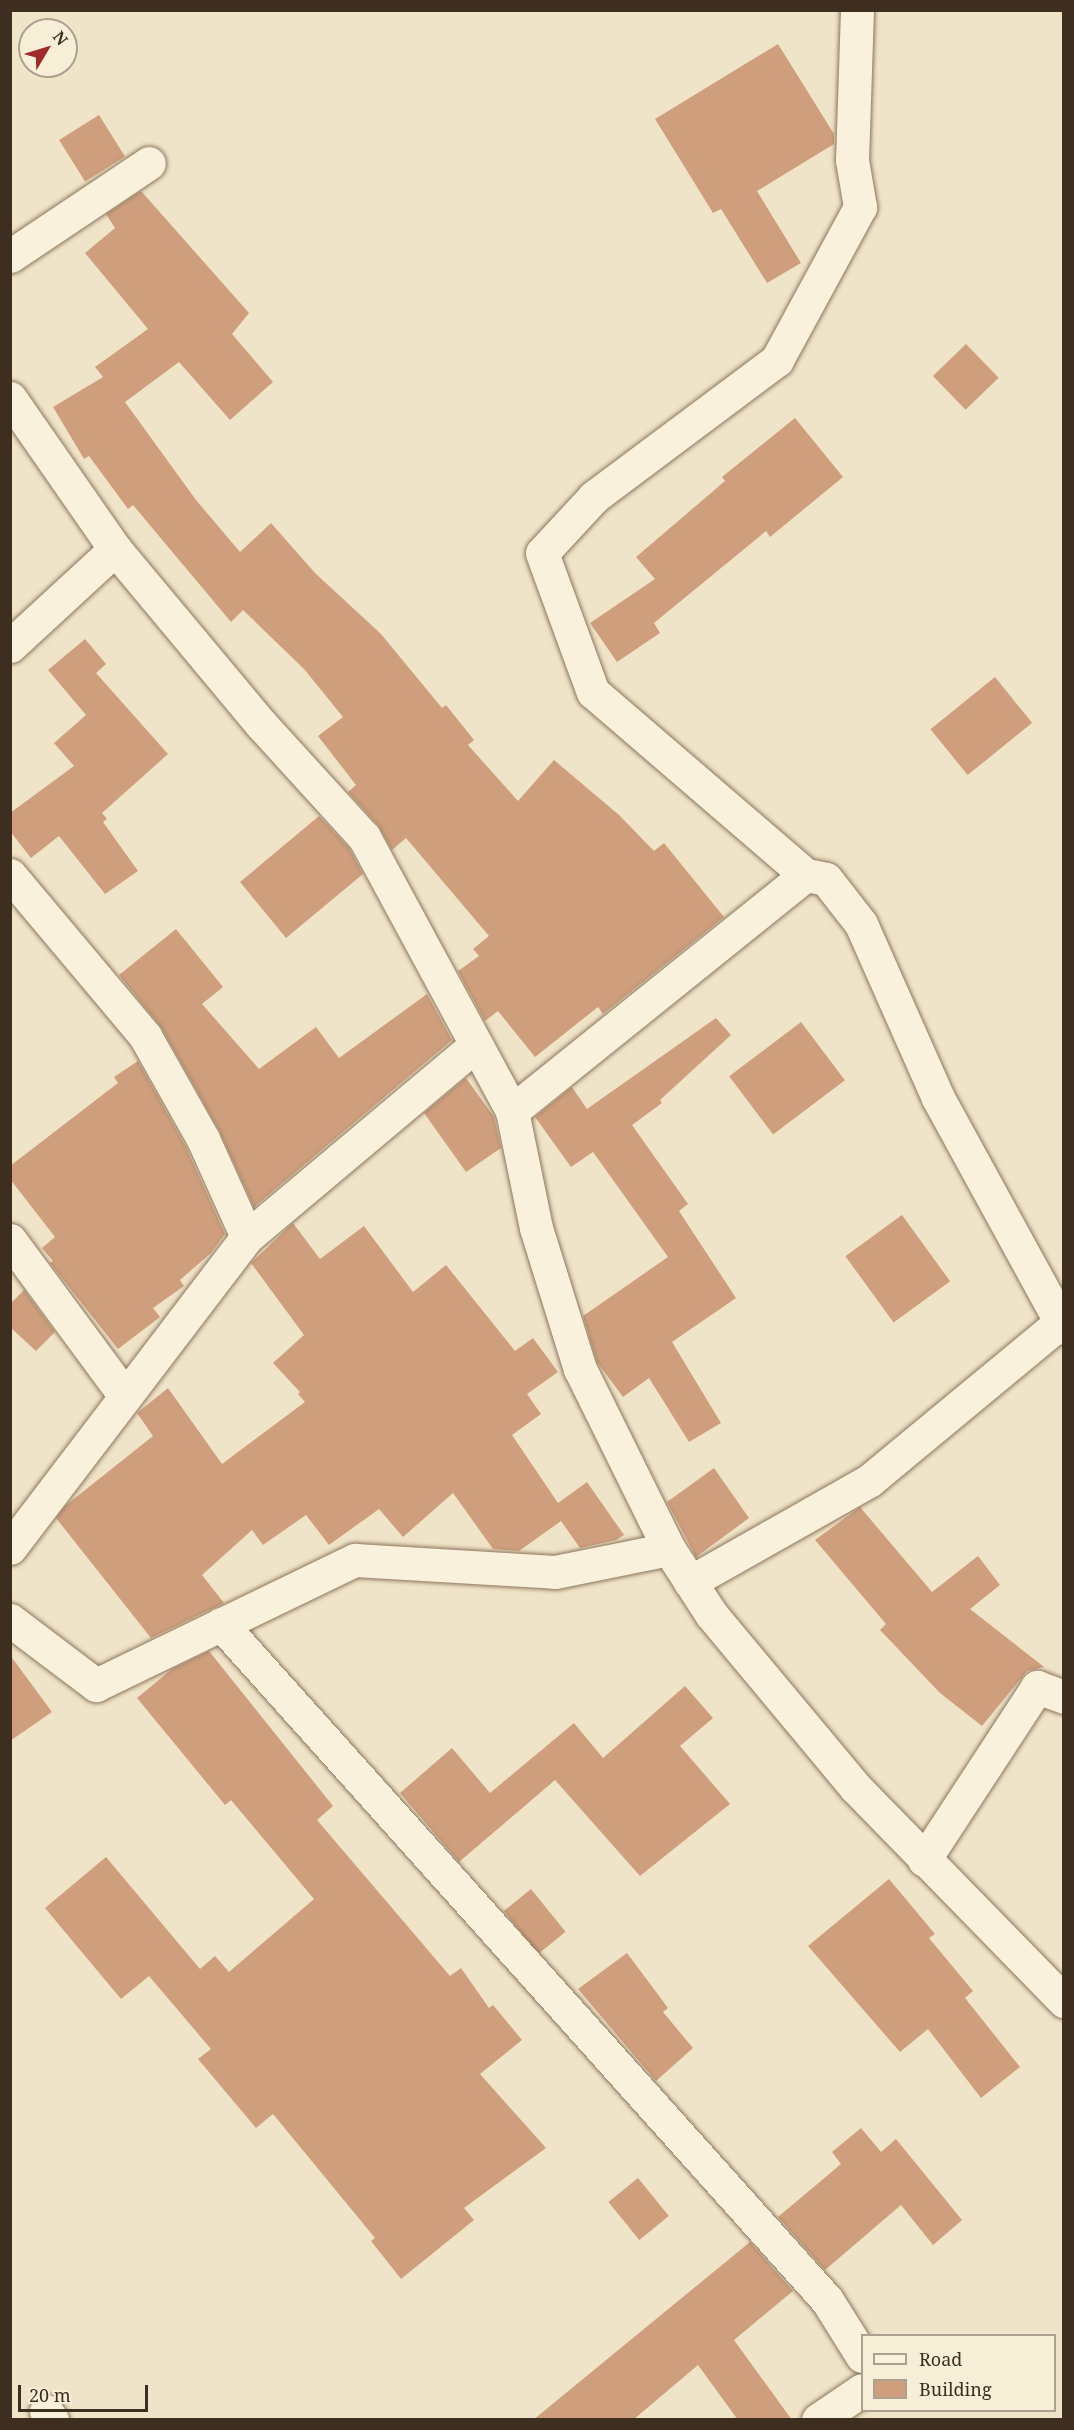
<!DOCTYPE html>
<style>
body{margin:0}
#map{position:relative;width:1074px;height:2430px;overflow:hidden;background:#f0e4c8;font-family:"Noto Serif",serif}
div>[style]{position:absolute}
.building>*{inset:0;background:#cf9f7d;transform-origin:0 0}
.roads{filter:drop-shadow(0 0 2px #8d765c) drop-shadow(0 0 2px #8d765c)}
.minor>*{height:33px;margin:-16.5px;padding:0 16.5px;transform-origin:16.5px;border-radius:16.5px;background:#faf1dc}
span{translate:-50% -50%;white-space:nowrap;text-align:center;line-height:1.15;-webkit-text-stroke:6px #f7eed8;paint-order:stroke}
.frame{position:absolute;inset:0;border:12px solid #3d2e20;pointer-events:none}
.legend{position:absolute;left:861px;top:2334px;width:195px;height:78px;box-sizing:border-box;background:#f7eed8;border:2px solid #ada18e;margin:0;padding:8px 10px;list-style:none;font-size:18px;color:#3d2e20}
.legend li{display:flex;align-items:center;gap:12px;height:30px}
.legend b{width:30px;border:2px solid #ada18e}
.north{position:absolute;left:18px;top:18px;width:60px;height:60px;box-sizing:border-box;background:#f7eed8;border:2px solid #ada18e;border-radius:50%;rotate:52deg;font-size:16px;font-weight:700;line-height:24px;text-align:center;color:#3d2e20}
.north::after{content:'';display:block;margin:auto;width:21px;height:27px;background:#9e2a2b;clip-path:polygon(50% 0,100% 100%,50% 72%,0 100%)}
.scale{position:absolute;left:18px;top:2385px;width:130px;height:27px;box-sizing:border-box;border:3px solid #3d2e20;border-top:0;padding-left:8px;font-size:18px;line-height:21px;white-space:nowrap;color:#3d2e20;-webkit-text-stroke:4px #f7eed8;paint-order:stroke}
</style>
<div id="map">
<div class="building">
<i style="clip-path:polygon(778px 44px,834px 134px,834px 144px,757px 191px,801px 263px,767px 283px,721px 209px,713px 213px,655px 119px)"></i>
<i style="left:99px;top:115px;width:49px;height:47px;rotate:58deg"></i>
<i style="clip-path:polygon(141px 191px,249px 313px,232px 334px,273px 382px,230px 420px,179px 362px,125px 402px,196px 500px,240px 552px,271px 523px,315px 573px,381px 634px,442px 708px,446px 705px,474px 740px,468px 745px,518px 801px,554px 760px,619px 815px,654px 851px,664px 843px,724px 917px,603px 1014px,598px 1007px,535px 1057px,498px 1011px,485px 1021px,458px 971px,479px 956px,473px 949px,489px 936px,406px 838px,392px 850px,378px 825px,348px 792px,356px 785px,318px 736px,343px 717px,304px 669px,243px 610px,231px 622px,133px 505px,128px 509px,89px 456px,84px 459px,53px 407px,103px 377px,95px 367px,148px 329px,85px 253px,115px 228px,106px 214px)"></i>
<i style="left:966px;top:344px;width:47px;height:46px;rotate:46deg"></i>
<i style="clip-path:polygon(795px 418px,843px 477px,770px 537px,766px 531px,654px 623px,660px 633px,617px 662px,590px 623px,655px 579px,636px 557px,725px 481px,722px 477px)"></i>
<i style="clip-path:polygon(85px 639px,106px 664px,96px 673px,168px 754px,102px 813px,107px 819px,103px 822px,138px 871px,105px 894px,59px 836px,31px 858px,10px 831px,10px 813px,74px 766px,54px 743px,86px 715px,48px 670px)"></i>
<i style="left:995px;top:677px;width:59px;height:83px;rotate:51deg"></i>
<i style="clip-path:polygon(319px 816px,349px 848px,363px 874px,286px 938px,240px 882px)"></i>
<i style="clip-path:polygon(176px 929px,223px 987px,202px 1004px,259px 1069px,316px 1027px,339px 1058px,427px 994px,452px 1040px,254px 1207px,219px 1130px,161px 1027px,119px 975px)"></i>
<i style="clip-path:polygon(716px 1018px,731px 1035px,660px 1100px,662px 1103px,632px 1125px,688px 1204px,679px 1211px,736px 1298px,672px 1342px,721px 1423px,689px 1442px,649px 1378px,623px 1397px,597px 1362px,583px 1316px,668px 1257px,593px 1152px,571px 1167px,535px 1117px,572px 1087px,587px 1109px)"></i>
<i style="left:801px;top:1022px;width:73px;height:90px;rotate:53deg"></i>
<i style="clip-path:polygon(138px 1061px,186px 1147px,225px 1234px,211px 1253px,180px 1280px,184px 1286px,153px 1308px,160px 1317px,118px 1349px,50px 1263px,53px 1261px,42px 1248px,55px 1237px,10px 1179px,10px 1166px,118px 1083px,114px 1077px)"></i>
<i style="clip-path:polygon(466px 1078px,494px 1117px,501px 1148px,466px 1172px,424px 1113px)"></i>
<i style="left:902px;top:1215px;width:82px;height:70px;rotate:54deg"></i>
<i style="clip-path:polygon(293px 1223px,320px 1259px,364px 1226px,413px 1292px,446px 1265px,515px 1351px,533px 1338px,558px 1372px,527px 1394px,541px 1414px,512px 1435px,558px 1503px,587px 1482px,624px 1535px,616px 1540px,580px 1548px,561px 1521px,519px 1551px,493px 1549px,453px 1493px,403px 1537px,379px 1509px,329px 1545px,306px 1515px,263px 1545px,252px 1530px,202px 1575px,224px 1603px,151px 1638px,56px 1518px,65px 1506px,153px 1436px,137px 1413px,168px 1388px,222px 1464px,305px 1402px,298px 1394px,300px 1392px,273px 1363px,304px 1335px,251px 1263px)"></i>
<i style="clip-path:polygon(24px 1290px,55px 1332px,36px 1351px,10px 1327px,10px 1304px)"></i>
<i style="clip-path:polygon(714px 1468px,749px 1518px,696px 1557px,667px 1502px)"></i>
<i style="clip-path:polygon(860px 1507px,932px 1592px,978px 1556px,1000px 1585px,970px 1609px,1044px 1667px,1027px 1671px,982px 1726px,940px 1693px,880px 1630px,886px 1624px,815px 1540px)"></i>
<i style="clip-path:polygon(209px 1651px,333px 1806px,317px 1820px,450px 1976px,461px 1968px,489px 2008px,493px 2005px,522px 2040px,480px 2074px,546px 2148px,464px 2208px,474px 2220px,401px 2279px,371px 2241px,375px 2238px,273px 2114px,256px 2128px,198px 2059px,211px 2049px,149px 1976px,121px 1999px,45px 1908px,106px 1857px,200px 1969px,215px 1956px,229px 1972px,314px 1899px,231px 1800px,225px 1805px,137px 1698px,172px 1669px)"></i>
<i style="clip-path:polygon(10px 1655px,52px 1712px,10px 1741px)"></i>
<i style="clip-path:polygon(685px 1686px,713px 1718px,680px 1746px,730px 1804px,640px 1876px,555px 1780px,459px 1862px,400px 1793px,452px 1748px,490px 1793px,574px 1723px,603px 1758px)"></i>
<i style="clip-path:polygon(889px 1879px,935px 1934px,929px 1938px,973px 1991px,965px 1998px,1020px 2067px,981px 2098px,928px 2029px,900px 2052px,808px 1946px)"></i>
<i style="left:531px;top:1889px;width:55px;height:35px;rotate:51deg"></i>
<i style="clip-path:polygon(627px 1953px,668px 2008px,663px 2012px,693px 2048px,656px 2081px,578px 1989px)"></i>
<i style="clip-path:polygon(861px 2128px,881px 2152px,896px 2139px,962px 2220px,933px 2245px,901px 2205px,825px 2270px,778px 2217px,841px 2164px,832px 2152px)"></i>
<i style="left:638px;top:2178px;width:49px;height:38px;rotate:51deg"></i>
<i style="clip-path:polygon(750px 2242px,793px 2291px,734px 2340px,792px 2420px,738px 2420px,698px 2365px,633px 2420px,533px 2420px)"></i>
</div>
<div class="roads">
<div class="minor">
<i style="left:857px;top:10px;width:150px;rotate:91.9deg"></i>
<i style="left:852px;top:160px;width:48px;rotate:80.3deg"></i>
<i style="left:860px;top:207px;width:174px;rotate:118.5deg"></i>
<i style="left:777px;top:360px;width:229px;rotate:143.2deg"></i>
<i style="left:594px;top:497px;width:76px;rotate:132.9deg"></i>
<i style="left:542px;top:553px;width:148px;rotate:69.9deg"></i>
<i style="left:593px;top:692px;width:281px;rotate:40.7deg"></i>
<i style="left:806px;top:875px;width:20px;rotate:11deg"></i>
<i style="left:826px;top:879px;width:57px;rotate:52.1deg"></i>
<i style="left:861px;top:924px;width:190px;rotate:66.1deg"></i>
<i style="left:938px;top:1098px;width:262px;rotate:61.3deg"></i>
<i style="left:10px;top:256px;width:167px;rotate:-33.8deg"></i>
<i style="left:10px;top:398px;width:184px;rotate:55.2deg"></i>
<i style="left:115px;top:549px;width:228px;rotate:50.2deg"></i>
<i style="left:261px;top:724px;width:153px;rotate:47.7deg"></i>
<i style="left:364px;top:837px;width:311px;rotate:61.6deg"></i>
<i style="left:512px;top:1111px;width:119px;rotate:78.4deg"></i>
<i style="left:536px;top:1228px;width:148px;rotate:72.7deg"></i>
<i style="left:580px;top:1369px;width:201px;rotate:63.7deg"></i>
<i style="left:669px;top:1549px;width:77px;rotate:57.1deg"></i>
<i style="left:711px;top:1614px;width:226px;rotate:50.2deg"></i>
<i style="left:856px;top:1788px;width:298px;rotate:45.7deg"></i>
<i style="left:10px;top:646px;width:143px;rotate:-42.7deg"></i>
<i style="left:10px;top:875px;width:210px;rotate:50deg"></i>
<i style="left:145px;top:1036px;width:118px;rotate:60.6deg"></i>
<i style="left:203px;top:1139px;width:107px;rotate:65.8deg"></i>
<i style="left:512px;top:1111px;width:377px;rotate:-38.8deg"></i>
<i style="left:10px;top:1240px;width:194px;rotate:53.6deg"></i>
<i style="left:10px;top:1548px;width:391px;rotate:-52.7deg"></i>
<i style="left:247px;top:1237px;width:299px;rotate:-40deg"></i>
<i style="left:690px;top:1582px;width:207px;rotate:-29.5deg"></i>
<i style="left:870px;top:1480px;width:248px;rotate:-39.6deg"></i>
<i style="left:10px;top:1620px;width:108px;rotate:37.1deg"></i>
<i style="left:96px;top:1685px;width:288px;rotate:-25.8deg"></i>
<i style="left:355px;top:1560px;width:200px;rotate:3.4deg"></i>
<i style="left:555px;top:1572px;width:116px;rotate:-11.4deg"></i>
<i style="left:221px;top:1624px;width:908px;rotate:48.13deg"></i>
<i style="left:827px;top:2300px;width:66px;rotate:58deg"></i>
<i style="left:924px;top:1860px;width:207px;rotate:-56.8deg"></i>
<i style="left:1037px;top:1687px;width:29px;rotate:20deg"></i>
<i style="left:46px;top:2411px;width:11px;rotate:56deg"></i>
<i style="left:818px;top:2420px;width:53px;rotate:-34.3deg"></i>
</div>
</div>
<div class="frame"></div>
<ul class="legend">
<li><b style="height:8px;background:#faf1dc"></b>Road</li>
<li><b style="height:16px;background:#cf9f7d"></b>Building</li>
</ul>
<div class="north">N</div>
<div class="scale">20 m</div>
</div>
